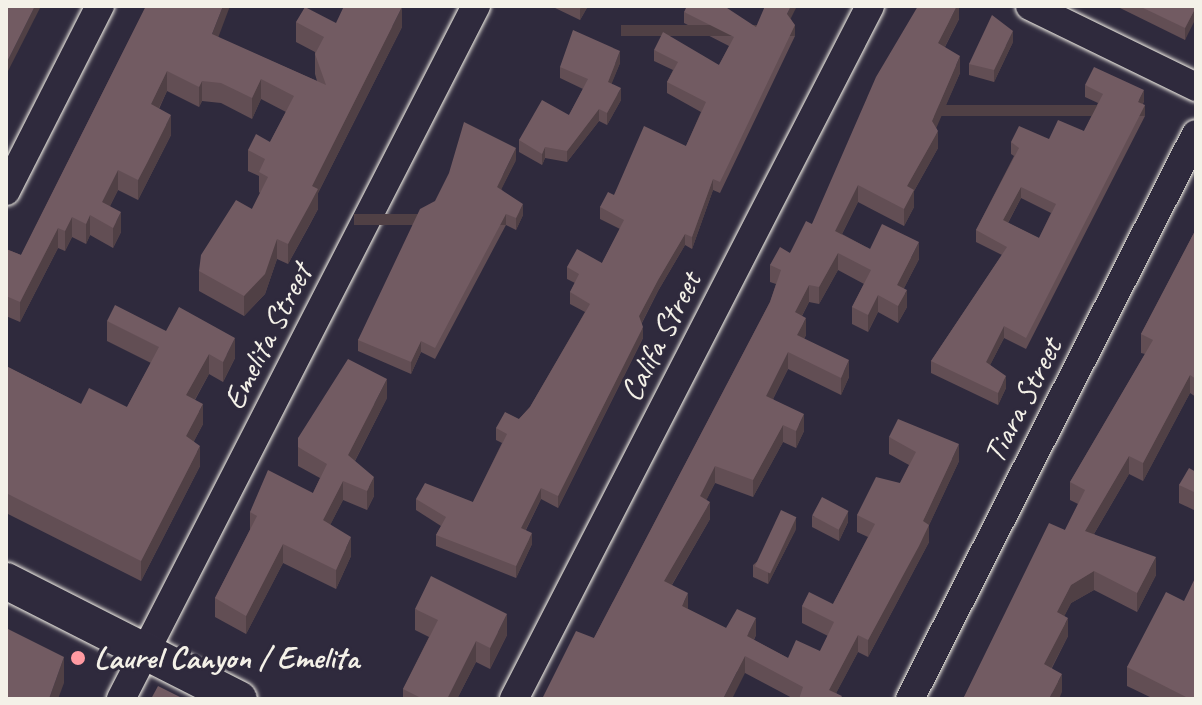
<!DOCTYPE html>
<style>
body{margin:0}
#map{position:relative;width:1202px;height:705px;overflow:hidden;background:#2f2a3d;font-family:Caveat,sans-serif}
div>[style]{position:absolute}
.roads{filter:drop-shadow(0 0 2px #f4f1e8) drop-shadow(0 0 2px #f4f1e8)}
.minor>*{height:28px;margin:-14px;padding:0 14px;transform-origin:14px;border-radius:14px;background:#2f2a3d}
.major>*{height:36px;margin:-18px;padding:0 18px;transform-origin:18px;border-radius:18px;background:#2f2a3d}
.wall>*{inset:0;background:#624e54}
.shaded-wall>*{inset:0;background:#504045;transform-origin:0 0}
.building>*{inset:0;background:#725b62;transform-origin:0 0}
.dots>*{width:22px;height:22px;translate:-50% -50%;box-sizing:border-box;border:4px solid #2f2a3d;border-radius:50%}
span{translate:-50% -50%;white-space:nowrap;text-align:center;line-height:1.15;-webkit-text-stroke:6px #2f2a3d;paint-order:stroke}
.street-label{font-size:32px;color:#f4f1e8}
.poi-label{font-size:32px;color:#f4f1e8;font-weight:700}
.left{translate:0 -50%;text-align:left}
.frame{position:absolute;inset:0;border:8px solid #f4f1e8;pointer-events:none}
</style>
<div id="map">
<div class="roads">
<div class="minor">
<i style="left:1030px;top:6px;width:185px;rotate:26deg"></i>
<i style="left:6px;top:191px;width:208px;rotate:-63.1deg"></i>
<i style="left:121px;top:699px;width:779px;rotate:-62.88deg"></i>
<i style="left:514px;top:699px;width:779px;rotate:-62.81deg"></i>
<i style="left:910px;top:699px;width:633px;rotate:-63.15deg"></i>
</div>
<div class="major">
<i style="left:6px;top:581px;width:261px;rotate:26.9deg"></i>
</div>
</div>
<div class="wall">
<i style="clip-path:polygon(146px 6px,317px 81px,315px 74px,315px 52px,296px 42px,296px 22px,336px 23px,402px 27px,318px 193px,318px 209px,309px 226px,288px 264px,277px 259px,265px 294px,244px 316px,199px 291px,199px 271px,252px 209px,260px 193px,259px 192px,259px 176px,248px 171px,248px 150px,270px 142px,286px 112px,261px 99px,252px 119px,221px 103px,202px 101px,199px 107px,167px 91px,159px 109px,171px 135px,138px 200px,118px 190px,110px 206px,121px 232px,113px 248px,90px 235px,86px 244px,72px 237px,65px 251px,58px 248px,20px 322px,6px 316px,6px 249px,21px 255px)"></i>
<i style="clip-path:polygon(551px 6px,588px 6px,580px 20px)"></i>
<i style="clip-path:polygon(959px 6px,959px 19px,945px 47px,960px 73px,936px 127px,938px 148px,914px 191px,914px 207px,904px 226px,858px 202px,842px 234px,870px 249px,919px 259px,904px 288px,907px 307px,898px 323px,878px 312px,868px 332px,852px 324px,852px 307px,864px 284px,838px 270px,819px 304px,809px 302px,802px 316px,806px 335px,804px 339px,849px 377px,841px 395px,788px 369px,773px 399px,804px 431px,796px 448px,783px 442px,753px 497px,715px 483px,706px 500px,710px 519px,672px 585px,688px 609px,726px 628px,756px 635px,754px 640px,788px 658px,820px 651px,828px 636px,802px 623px,802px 606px,833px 604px,868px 537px,857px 532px,857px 515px,900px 483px,909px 465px,889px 454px,889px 437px,959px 461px,929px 525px,929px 542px,868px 657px,858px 652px,836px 693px,842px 699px,794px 699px,745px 673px,594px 638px,770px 302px,776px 284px,770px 282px,770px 265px,790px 253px,812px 224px)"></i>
<i style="clip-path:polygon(1118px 6px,1196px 6px,1185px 40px,1118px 7px)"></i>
<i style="clip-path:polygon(684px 12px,756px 27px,791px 19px,795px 36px,720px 193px,713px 190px,692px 249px,685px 245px,658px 291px,642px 323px,643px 338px,558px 508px,541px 499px,526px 530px,532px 544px,516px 578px,436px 546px,436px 535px,441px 526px,416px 510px,416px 499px,473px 502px,502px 443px,496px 440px,496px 428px,519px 419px,530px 407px,585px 312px,570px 304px,570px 292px,575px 283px,567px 279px,567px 267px,602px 263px,620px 229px,600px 219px,600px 207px,614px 195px,686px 146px,701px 112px,667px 93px,667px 82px,673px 70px,654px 61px,654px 50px,719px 65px,729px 46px,684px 23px)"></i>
<i style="clip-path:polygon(1013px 42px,994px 82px,969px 75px,969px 64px)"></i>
<i style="clip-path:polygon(620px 63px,611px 84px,621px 100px,607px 125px,599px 121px,567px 162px,545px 158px,542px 165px,519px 152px,519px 140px,569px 115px,583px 89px,560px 78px,560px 67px)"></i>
<i style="clip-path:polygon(evenodd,1085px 85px,1144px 101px,1143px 104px,1145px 116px,1026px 349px,1004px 338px,990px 365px,1006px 388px,998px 405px,931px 373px,931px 361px,1002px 255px,976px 242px,976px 230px,1014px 156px,1011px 154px,1011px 142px,1049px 139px,1084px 131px,1098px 103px,1085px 97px,1085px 85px,1021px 198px,1051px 213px,1039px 238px,1008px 223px,1021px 198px)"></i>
<i style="clip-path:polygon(516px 160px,501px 189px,523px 215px,516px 230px,506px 225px,435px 359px,421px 352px,411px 374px,358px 351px,358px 340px)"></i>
<i style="clip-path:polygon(1196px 229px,1196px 397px,1190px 393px,1143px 481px,1129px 474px,1094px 534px,1156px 575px,1137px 612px,1094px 590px,1071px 603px,1064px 616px,1068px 636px,1052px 668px,1062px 692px,963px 699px,1065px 530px,1078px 504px,1070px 500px,1070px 482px,1145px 354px,1141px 353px,1141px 334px)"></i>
<i style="clip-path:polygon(107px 321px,166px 331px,235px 358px,223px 382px,209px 374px,195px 400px,203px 424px,194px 441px,200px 466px,141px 581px,6px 513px,6px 366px,81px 404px,127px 407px,151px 363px,107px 341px)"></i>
<i style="clip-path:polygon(387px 398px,355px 461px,374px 496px,367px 510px,343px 500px,330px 525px,351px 556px,336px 589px,283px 563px,246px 634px,215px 617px,215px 598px,250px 530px,250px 512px,313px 493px,320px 478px,298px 466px,298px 438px)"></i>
<i style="clip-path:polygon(1196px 472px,1196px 511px,1179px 503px,1179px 485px)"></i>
<i style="clip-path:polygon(812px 516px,848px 522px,839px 541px,812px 527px)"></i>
<i style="clip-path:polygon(796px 529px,768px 584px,753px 577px,753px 565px)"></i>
<i style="clip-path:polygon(1184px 601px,1196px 699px,1154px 699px,1127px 686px,1127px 667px)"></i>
<i style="clip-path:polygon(415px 609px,507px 635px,490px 669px,476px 662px,457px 699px,403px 699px,403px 689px,429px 637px,415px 630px)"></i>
</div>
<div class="shaded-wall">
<i style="clip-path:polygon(35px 6px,41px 6px,6px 75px,6px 64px)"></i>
<i style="clip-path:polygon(223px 6px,230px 6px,212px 54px,212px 34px)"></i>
<i style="clip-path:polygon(582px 6px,588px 6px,580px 20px,580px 9px)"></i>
<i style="clip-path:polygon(791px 6px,797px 6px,787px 26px,787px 14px)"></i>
<i style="clip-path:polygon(957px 6px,959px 6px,959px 19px,938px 60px,938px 43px)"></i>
<i style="clip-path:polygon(402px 7px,402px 27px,318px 193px,318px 209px,288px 264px,288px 244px,312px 186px)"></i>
<i style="clip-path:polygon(1196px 7px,1196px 18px,1185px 40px,1185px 28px)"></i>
<i style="left:795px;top:25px;width:11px;height:174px;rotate:90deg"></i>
<i style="clip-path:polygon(1013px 31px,1013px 42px,994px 82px,994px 70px)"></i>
<i style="clip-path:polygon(620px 51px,620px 63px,608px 93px,608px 82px)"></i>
<i style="clip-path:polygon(960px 56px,960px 73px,932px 138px,932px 121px)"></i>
<i style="clip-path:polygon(167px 71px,167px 91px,151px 124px,151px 104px)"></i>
<i style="clip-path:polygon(261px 79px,261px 99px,252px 119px,252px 98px)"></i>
<i style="clip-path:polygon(202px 81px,202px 101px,199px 107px,199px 87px)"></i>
<i style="clip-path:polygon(621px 88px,621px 100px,607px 125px,607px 113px)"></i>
<i style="clip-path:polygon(1144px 90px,1144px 101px,1138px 113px,1138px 102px)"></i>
<i style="left:1145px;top:105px;width:11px;height:262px;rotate:90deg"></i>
<i style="clip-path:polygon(599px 109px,599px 121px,567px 162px,567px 151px)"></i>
<i style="clip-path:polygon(171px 115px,171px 135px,138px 200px,138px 180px)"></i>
<i style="clip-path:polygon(938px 131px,938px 148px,914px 191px,914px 207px,904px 226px,904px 209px,907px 186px)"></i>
<i style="clip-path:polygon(545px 147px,545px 158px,542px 165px,542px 154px)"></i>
<i style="clip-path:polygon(516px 148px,516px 160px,497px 198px,497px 187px)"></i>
<i style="clip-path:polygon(118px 170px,118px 190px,102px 222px,102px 202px)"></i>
<i style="clip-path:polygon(713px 179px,713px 190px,692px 249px,692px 237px)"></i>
<i style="clip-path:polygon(858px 185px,858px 202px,835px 248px,835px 231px)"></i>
<i style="clip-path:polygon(1021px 187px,1021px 198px,1003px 232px,1003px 220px)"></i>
<i style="clip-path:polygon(523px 204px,523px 215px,516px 230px,516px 218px)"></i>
<i style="clip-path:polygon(121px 212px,121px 232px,113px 248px,113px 228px)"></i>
<i style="left:506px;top:214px;width:11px;height:152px;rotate:90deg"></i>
<i style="clip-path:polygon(90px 215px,90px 235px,86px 244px,86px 224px)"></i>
<i style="clip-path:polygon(72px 217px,72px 237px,65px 251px,65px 231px)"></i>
<i style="clip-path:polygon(58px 228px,58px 248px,20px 322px,20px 302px)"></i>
<i style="clip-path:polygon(685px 234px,685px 245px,658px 291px,639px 328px,639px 316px,658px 280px)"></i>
<i style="clip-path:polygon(277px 239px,277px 259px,265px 294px,244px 316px,244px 296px)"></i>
<i style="clip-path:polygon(919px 242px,919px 259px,897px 302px,897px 285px)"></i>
<i style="clip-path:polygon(838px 253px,838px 270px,819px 304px,819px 287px)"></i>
<i style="clip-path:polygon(809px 285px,809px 302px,795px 329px,795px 312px)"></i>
<i style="clip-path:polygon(907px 290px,907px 307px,898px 323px,898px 306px)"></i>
<i style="clip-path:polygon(878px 295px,878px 312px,868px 332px,868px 315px)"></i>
<i style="clip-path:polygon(806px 318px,806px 335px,797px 352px,797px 335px)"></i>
<i style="clip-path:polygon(1004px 326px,1004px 338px,986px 373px,986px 362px)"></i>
<i style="clip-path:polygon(643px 327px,643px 338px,558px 508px,558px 496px)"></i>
<i style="clip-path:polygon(235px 338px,235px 358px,223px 382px,223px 362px)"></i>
<i style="clip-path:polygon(421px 341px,421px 352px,411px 374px,411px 362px)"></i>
<i style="clip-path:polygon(788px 352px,788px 369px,766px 413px,766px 396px)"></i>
<i style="clip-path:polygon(209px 354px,209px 374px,186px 415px,186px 395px)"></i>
<i style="clip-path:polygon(849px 360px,849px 377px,841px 395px,841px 378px)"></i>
<i style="clip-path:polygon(1190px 375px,1190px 393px,1143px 481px,1143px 463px)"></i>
<i style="clip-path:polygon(1006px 376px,1006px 388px,998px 405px,998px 393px)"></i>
<i style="clip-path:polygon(387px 379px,387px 398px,348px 474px,348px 455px)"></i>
<i style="clip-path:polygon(203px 404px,203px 424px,186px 456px,186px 436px)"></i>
<i style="clip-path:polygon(804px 414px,804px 431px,796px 448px,796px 431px)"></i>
<i style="clip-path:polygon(783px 425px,783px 442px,753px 497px,753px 480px)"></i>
<i style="clip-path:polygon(959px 444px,959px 461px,923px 538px,923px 521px)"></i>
<i style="clip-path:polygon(200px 446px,200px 466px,141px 581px,141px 561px)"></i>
<i style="clip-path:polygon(1129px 456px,1129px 474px,1085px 549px,1085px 531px)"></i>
<i style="clip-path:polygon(715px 466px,715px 483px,700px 513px,700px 496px)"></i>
<i style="clip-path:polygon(374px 477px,374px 496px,367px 510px,367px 491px)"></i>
<i style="clip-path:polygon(343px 481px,343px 500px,323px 539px,323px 520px)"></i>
<i style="clip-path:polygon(541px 488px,541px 499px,521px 539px,521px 528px)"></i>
<i style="clip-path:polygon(710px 502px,710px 519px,664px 598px,664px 581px)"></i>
<i style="clip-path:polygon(848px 511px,848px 522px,839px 541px,839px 529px)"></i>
<i style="clip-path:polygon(796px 517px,796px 529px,768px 584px,768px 573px)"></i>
<i style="clip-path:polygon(929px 525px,929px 542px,868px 657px,868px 640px)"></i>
<i style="clip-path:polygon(532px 533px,532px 544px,516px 578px,516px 566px)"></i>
<i style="clip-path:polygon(351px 537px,351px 556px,336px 589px,336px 570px)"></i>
<i style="clip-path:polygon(283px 544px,283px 563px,246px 634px,246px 616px)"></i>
<i style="clip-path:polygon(1156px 557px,1156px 575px,1137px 612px,1137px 593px)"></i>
<i style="clip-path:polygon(1094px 571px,1094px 590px,1071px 603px,1057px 631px,1057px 612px,1071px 585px)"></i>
<i style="clip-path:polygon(688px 593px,688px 610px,682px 606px)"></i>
<i style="clip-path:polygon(507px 614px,507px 635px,490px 669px,490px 648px)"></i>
<i style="clip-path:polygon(756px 618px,756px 635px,747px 653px,747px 636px)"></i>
<i style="clip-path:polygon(1068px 618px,1068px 636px,1044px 682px,1044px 664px)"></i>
<i style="clip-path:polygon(858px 635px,858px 652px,833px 699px,829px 690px)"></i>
<i style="clip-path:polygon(476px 641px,476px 662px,457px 699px,447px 699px)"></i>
<i style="clip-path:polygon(745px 656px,745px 673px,732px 699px,723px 699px)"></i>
<i style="clip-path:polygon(64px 657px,64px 683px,58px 699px,49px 699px)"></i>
<i style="clip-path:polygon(1062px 674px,1062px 692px,1059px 699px,1049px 699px)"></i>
</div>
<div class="building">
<i style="clip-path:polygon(6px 6px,35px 6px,6px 64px)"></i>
<i style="clip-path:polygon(146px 6px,223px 6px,212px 34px,326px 85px,315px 54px,324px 37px,296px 22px,305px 7px,336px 23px,344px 6px,400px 6px,402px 7px,312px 186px,318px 189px,309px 206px,288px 244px,277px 239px,265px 274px,244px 296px,199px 271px,201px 255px,236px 200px,252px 209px,268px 177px,259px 172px,265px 159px,248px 150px,256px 134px,270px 142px,294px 96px,261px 79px,252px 98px,221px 83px,202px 81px,199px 87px,167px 71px,151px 104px,171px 115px,147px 163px,138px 180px,118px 170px,102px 202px,121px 212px,113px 228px,90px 215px,86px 224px,72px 217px,65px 231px,58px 228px,20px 302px,6px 296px,6px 249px,21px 255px)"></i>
<i style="clip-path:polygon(687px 6px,724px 6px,756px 27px,765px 6px,791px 6px,787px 14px,795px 25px,720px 182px,713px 179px,692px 237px,685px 234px,658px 280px,639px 316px,643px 327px,558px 496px,541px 488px,521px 528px,532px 533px,516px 566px,436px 535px,446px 517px,416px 499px,425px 483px,473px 502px,507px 434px,496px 428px,505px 412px,519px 419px,530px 407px,590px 304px,570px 292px,579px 274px,567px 267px,577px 249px,602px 263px,624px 220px,600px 207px,608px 192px,614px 195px,644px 126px,686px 146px,706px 102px,667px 82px,678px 62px,654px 50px,663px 32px,719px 65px,734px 37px,684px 12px)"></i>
<i style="clip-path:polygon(918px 6px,957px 6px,938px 43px,960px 56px,932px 121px,938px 131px,907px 186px,914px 190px,904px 209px,858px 185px,835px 231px,870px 249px,882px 224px,919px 242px,897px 285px,907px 290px,898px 306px,878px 295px,868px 315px,852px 307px,871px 270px,838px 253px,819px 287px,809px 285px,795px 312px,806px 318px,797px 335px,849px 360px,841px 378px,788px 352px,766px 396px,804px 414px,796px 431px,783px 425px,753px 480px,715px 466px,700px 496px,710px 502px,664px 581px,688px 593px,682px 606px,726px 628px,737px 609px,756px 618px,747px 636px,788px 658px,796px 640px,820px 651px,834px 622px,802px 606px,809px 592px,833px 604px,875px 524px,857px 515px,876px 477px,900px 483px,916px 452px,889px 437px,898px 419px,959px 444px,923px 521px,929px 525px,919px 546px,868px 640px,858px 635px,829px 690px,842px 696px,840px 699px,799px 699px,803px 687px,745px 656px,723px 699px,542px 699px,576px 631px,594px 638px,770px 302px,781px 270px,770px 265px,780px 247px,790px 253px,806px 221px,812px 224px,876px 77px)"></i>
<i style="clip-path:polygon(1139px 6px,1196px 6px,1196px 7px,1185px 28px)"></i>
<i style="clip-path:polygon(992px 15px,1013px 31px,994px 70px,969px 64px)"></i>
<i style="clip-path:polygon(573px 30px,620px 51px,608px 82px,621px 88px,607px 113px,599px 109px,567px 151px,545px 147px,542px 154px,519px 140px,542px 100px,569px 115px,588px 79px,560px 67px)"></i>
<i style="clip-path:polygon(evenodd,1094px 67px,1144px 90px,1138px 102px,1145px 105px,1026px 338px,1004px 326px,986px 362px,1006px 376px,998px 393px,931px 361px,1007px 247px,976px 230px,1019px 148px,1011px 142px,1019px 126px,1049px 139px,1058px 120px,1084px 131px,1103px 94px,1085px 85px,1094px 67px,1021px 187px,1056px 204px,1039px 238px,1003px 220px,1021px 187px)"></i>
<i style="clip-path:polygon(464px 122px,516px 148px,497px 187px,523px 204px,516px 218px,506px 214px,435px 348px,421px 341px,411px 362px,358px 340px,420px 209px,435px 201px,449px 173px)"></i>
<i style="clip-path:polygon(1196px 229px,1196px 379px,1190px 375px,1143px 463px,1129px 456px,1085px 531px,1156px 557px,1137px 593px,1094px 571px,1071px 585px,1057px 612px,1068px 618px,1044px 664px,1062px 674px,1049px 699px,963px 699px,1049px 523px,1065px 530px,1085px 490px,1070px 482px,1153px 340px,1141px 334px)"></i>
<i style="clip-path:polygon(115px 305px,166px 331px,179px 307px,235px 338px,223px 362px,209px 354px,186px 395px,203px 404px,186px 436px,200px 446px,141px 561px,6px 493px,6px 366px,81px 404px,89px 388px,127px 407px,159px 347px,107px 321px)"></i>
<i style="clip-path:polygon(348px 359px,387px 379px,348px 455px,374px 477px,367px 491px,343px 481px,323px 520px,351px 537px,336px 570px,283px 544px,246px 616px,215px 598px,257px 516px,250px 512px,268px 470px,313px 493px,327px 464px,298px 447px,298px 438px)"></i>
<i style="clip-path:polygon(1189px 468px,1196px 472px,1196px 493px,1179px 485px)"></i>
<i style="left:822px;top:497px;width:30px;height:21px;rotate:28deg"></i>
<i style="left:781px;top:510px;width:17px;height:62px;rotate:25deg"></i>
<i style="clip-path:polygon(431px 576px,507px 614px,490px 648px,476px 641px,447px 699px,423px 699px,403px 689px,438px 620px,415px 609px)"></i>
<i style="clip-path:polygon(1196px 576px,1196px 699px,1190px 699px,1127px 667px,1166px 592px,1184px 601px)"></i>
<i style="clip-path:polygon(6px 628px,64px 657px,49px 699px,6px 699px)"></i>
<i style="clip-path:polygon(158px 686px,184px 699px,151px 699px)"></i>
</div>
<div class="dots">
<i style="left:78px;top:658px;background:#ff9aa2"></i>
</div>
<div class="street-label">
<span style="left:268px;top:337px;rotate:-63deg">Emelita Street</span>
<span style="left:661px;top:337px;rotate:-63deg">Califa Street</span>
<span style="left:1023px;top:401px;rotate:-63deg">Tiara Street</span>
</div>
<div class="poi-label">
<span class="left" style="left:94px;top:658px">Laurel Canyon / Emelita</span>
</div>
<div class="frame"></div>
</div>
